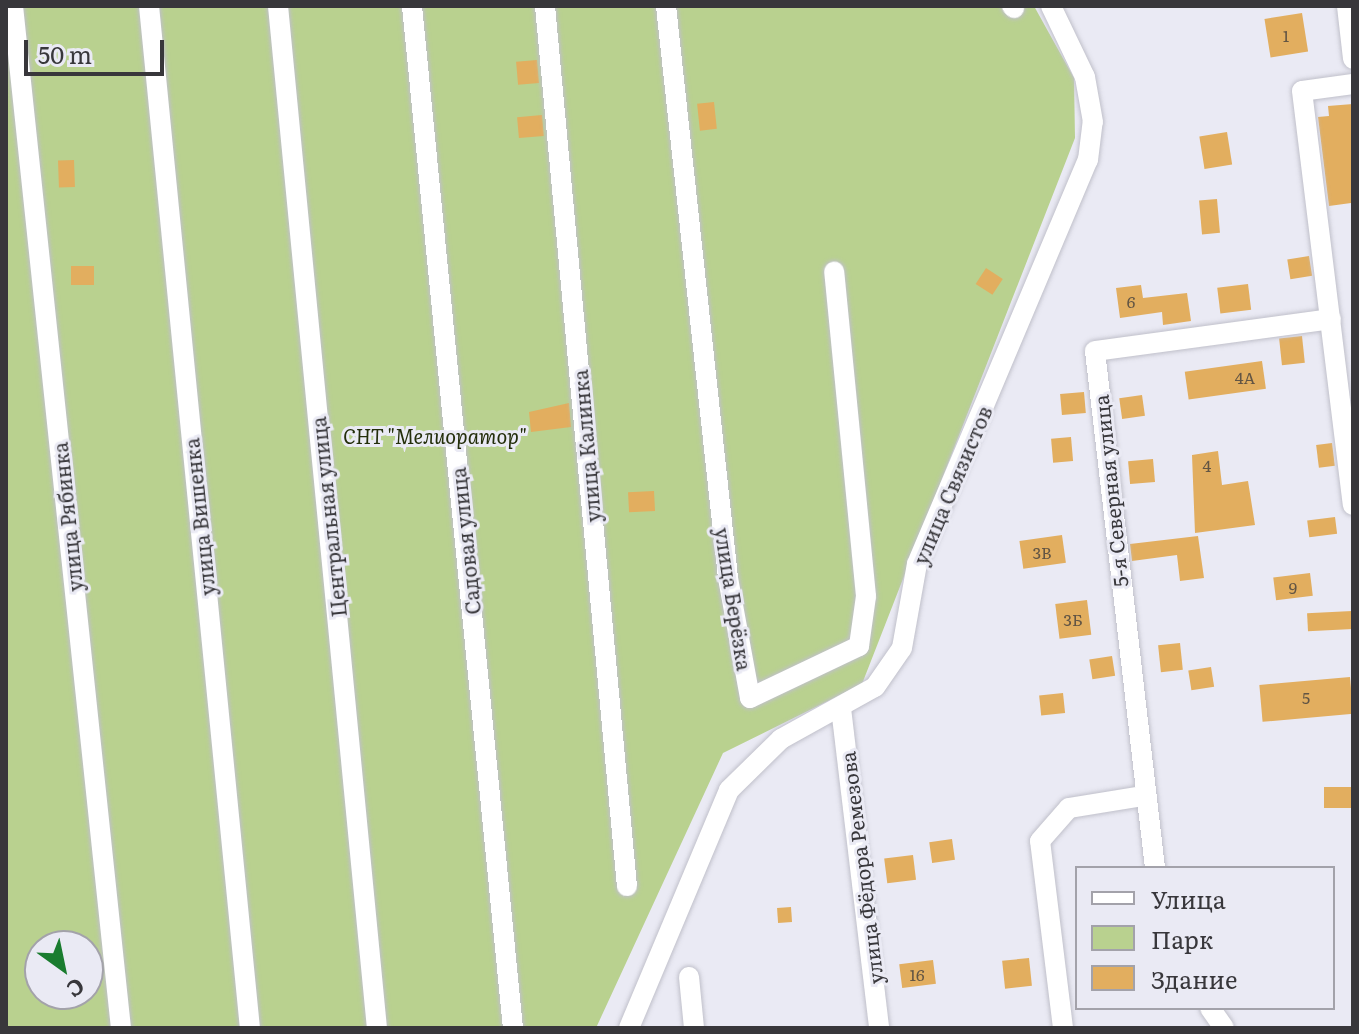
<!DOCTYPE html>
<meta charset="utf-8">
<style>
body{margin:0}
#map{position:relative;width:1359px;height:1034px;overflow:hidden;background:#eaeaf4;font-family:Literata,serif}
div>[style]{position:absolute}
.green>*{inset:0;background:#b9d18f}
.building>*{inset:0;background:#e2ae5f;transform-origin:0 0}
.roads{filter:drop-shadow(0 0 2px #c0c0ca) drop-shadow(0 0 2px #c0c0ca)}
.minor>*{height:20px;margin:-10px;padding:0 10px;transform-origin:10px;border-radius:10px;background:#fff}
span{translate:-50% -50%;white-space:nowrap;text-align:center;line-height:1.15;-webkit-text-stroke:6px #eaeaf4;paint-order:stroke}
.number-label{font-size:16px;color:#625544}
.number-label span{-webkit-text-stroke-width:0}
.park-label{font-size:20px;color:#232e0a;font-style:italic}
.street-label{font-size:20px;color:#38373b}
.frame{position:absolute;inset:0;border:8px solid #38373b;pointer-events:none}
.legend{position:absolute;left:1075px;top:866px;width:260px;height:144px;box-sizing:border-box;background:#eaeaf4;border:2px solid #a3a2aa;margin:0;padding:10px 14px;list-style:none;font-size:24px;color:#38373b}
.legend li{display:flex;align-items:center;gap:16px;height:40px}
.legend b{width:40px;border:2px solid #a3a2aa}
.north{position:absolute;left:24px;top:930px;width:80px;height:80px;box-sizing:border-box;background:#eaeaf4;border:2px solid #a3a2aa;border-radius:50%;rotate:147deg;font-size:22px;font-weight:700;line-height:32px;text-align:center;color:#38373b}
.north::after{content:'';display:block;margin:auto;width:28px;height:36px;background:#1a7c2f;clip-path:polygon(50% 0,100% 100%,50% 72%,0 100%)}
.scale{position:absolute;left:24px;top:40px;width:140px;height:36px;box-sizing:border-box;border:4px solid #38373b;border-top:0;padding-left:10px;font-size:24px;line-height:28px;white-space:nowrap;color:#38373b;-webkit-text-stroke:6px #eaeaf4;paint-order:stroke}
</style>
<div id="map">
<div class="green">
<i style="clip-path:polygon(evenodd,6px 6px,1034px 6px,1074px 78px,1075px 138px,862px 684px,723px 753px,596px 1028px,6px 1028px,6px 6px,40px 946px,88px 946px,88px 994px,40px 994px,40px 946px)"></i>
</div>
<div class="building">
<i style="left:1302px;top:13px;width:39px;height:38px;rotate:81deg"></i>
<i style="left:537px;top:60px;width:23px;height:21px;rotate:85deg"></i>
<i style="left:714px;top:102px;width:27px;height:17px;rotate:84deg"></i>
<i style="clip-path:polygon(1353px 104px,1351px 203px,1329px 206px,1318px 117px,1329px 116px,1328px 106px)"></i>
<i style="left:542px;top:115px;width:21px;height:25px;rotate:85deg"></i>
<i style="left:1227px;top:132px;width:33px;height:28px;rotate:81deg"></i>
<i style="left:74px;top:160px;width:27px;height:16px;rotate:88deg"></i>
<i style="left:1217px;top:199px;width:34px;height:18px;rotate:85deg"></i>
<i style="left:1309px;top:256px;width:20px;height:22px;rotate:81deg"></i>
<i style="left:71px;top:266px;width:23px;height:19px"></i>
<i style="left:986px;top:268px;width:20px;height:19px;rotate:33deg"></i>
<i style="left:1248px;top:284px;width:26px;height:31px;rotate:83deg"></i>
<i style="clip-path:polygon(1141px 285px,1143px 298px,1187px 293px,1191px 321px,1163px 325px,1162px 312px,1120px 318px,1116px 288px)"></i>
<i style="left:1302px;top:336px;width:27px;height:23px;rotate:84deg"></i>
<i style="left:1262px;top:361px;width:28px;height:78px;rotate:82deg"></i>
<i style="left:1084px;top:392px;width:21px;height:24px;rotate:85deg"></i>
<i style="left:1142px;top:395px;width:21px;height:23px;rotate:82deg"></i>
<i style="clip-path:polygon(569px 403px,571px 427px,531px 432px,529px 412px)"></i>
<i style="left:1071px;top:437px;width:24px;height:20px;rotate:85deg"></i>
<i style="left:1332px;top:443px;width:23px;height:16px;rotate:83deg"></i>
<i style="clip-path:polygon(1218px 451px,1222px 485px,1248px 481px,1255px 525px,1195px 533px,1192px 455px)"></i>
<i style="left:1153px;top:459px;width:23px;height:25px;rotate:85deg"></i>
<i style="left:654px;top:491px;width:20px;height:26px;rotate:87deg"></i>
<i style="left:1335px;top:517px;width:17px;height:28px;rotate:83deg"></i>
<i style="left:1062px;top:535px;width:28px;height:43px;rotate:82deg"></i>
<i style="clip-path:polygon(1198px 536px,1204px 578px,1180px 581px,1177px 555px,1132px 561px,1130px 544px)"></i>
<i style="left:1310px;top:573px;width:23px;height:37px;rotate:83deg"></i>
<i style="left:1087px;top:600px;width:35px;height:32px;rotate:83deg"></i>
<i style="left:1352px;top:611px;width:18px;height:45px;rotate:87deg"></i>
<i style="left:1180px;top:643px;width:27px;height:22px;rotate:84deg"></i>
<i style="left:1112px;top:656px;width:20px;height:23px;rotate:81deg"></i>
<i style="left:1211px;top:667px;width:20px;height:23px;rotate:81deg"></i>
<i style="left:1350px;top:677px;width:37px;height:91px;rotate:85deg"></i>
<i style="left:1063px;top:693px;width:20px;height:24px;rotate:84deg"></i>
<i style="left:1353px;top:787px;width:21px;height:29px;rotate:90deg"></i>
<i style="left:952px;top:839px;width:21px;height:23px;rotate:82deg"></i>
<i style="left:913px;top:855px;width:25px;height:29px;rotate:83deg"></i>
<i style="left:791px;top:907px;width:15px;height:14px;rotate:86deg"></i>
<i style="left:1029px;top:958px;width:28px;height:27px;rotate:84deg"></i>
<i style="left:933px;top:960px;width:24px;height:34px;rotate:83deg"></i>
</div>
<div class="roads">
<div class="minor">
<i style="left:13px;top:6px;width:1028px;rotate:83.97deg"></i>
<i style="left:149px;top:6px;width:1027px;rotate:84.36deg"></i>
<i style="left:278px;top:6px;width:1027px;rotate:84.47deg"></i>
<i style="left:412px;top:6px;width:1027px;rotate:84.36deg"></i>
<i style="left:545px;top:6px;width:884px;rotate:84.68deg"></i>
<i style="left:666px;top:6px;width:575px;rotate:83.81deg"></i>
<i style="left:728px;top:578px;width:122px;rotate:79.6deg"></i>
<i style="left:750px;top:698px;width:121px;rotate:-25.5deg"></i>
<i style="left:859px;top:646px;width:50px;rotate:-82deg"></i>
<i style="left:866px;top:596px;width:326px;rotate:-95.6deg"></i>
<i style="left:1012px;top:6px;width:3px;rotate:45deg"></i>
<i style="left:1347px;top:6px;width:53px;rotate:83.5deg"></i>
<i style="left:1353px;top:84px;width:51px;rotate:172.2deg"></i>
<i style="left:1302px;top:91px;width:417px;rotate:83deg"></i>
<i style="left:841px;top:708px;width:322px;rotate:83.2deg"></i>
<i style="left:1155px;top:868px;width:520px;rotate:-96.62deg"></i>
<i style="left:1095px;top:351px;width:238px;rotate:-7.7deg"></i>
<i style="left:689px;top:977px;width:51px;rotate:84.4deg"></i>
<i style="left:1210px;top:1008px;width:24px;rotate:55deg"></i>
<i style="left:629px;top:1028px;width:258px;rotate:-67.2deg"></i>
<i style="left:729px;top:790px;width:73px;rotate:-44.4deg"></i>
<i style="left:781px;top:739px;width:107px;rotate:-29deg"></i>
<i style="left:875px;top:687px;width:47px;rotate:-55.3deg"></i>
<i style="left:902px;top:648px;width:85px;rotate:-79.9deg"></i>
<i style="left:917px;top:564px;width:439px;rotate:-67.1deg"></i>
<i style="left:1088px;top:160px;width:38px;rotate:-83deg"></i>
<i style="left:1093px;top:122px;width:46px;rotate:-100.1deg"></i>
<i style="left:1085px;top:77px;width:79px;rotate:-115.6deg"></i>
<i style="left:1063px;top:1028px;width:188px;rotate:-97deg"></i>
<i style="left:1040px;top:841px;width:44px;rotate:-48.7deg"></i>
<i style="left:1069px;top:808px;width:75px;rotate:-9.2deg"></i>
</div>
</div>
<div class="number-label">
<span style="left:1286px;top:35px">1</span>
<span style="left:1131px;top:301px">6</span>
<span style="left:1245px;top:377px">4А</span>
<span style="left:1207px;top:465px">4</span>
<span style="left:1042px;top:552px">3В</span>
<span style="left:1293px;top:587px">9</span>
<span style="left:1073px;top:619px">3Б</span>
<span style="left:1306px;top:697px">5</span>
<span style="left:917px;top:974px">16</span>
</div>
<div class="park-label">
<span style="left:435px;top:435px">СНТ "Мелиоратор"</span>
</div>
<div class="street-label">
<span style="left:586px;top:446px;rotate:-95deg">улица Калинка</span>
<span style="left:952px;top:485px;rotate:-67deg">улица Связистов</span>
<span style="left:1110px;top:491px;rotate:-96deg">5-я Северная улица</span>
<span style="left:67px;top:517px;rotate:-96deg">улица Рябинка</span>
<span style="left:199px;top:517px;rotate:-96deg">улица Вишенка</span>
<span style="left:328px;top:517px;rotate:-96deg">Центральная улица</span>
<span style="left:465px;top:541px;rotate:-96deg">Садовая улица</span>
<span style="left:734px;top:599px;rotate:81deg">улица Берёзка</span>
<span style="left:861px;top:868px;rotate:-97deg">улица Фёдора Ремезова</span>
</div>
<div class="frame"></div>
<ul class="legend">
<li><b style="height:10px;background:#fff"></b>Улица</li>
<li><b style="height:22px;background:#b9d18f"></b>Парк</li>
<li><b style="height:22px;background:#e2ae5f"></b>Здание</li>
</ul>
<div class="north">С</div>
<div class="scale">50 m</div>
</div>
